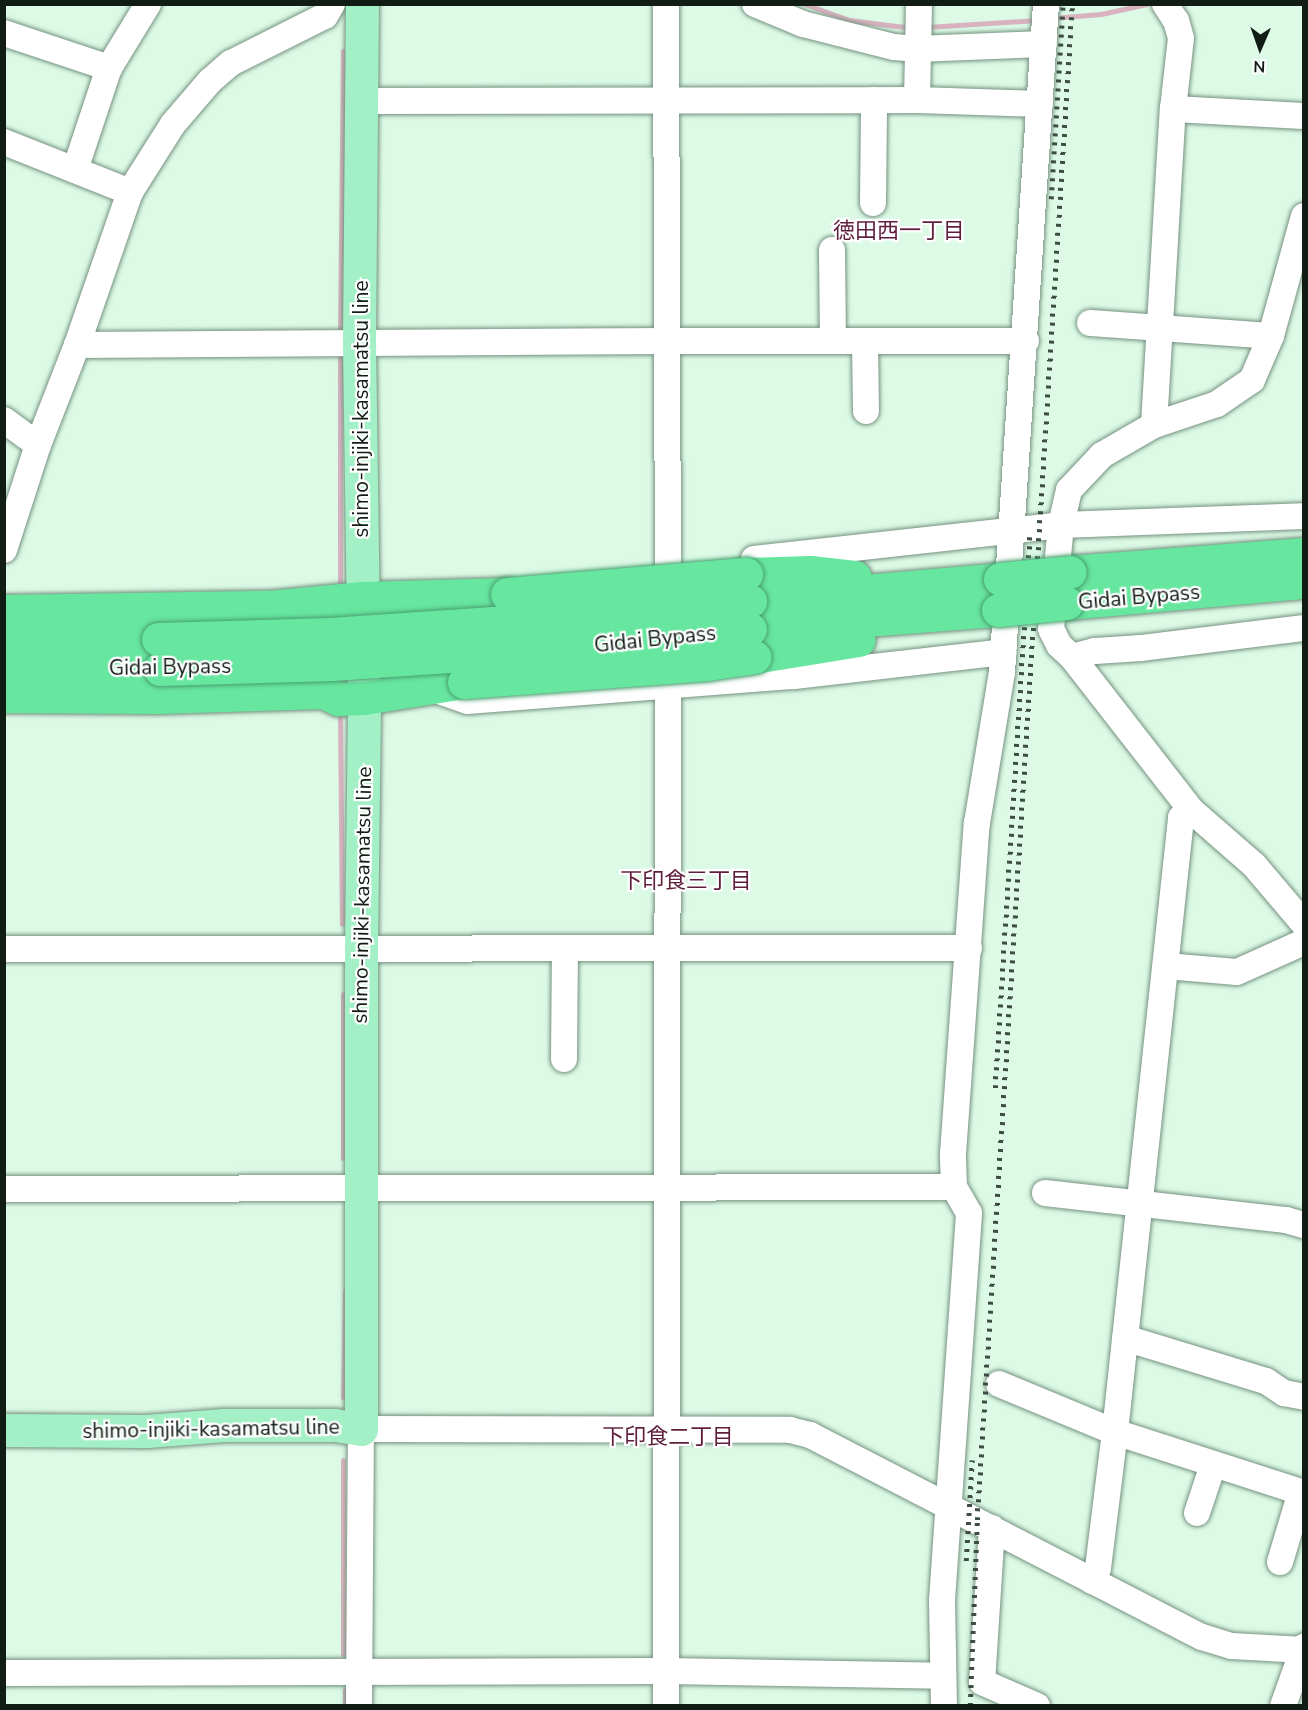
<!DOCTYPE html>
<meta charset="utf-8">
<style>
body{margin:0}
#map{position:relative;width:1308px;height:1710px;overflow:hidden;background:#dcfae6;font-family:"Nunito Sans","Noto Sans JP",sans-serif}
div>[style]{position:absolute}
.stream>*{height:5px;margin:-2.5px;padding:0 2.5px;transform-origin:2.5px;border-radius:2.5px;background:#d8b3bf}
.roads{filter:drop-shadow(0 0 2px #769280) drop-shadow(0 0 2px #769280)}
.minor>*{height:26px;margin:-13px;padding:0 13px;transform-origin:13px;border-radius:13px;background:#fff}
.major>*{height:33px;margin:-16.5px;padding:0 16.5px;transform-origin:16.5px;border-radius:16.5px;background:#a4f0c6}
.highway>*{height:33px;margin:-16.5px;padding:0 16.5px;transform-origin:16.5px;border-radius:16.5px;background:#67e6a0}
.rail>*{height:4.5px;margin-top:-2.25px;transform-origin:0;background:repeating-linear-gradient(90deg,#3e4d43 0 3px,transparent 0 9px)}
.bridges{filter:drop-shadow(0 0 2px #499f6f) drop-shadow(0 0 2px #499f6f)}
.highway-bridge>*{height:33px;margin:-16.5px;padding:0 16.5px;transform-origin:16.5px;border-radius:16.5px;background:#67e6a0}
span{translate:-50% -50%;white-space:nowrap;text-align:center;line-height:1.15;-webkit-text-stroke:4.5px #fefefe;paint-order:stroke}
.street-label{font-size:21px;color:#111c15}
.neighbourhood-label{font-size:22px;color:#5f1e3b}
.frame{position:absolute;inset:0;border:6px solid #111c15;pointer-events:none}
.north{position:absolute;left:1230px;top:18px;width:60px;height:60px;-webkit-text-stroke:4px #fefefe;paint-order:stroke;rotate:182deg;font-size:16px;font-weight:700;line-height:24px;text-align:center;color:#111c15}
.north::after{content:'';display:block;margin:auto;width:21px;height:27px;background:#111c15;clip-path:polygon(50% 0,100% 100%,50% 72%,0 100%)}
</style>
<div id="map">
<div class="stream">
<i style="left:805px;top:4px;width:47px;rotate:20deg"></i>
<i style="left:849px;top:20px;width:64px;rotate:7.2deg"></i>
<i style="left:1052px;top:18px;width:49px;rotate:-4.7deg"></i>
<i style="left:1101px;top:14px;width:47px;rotate:-12.3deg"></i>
<i style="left:927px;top:27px;width:110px;rotate:-3.6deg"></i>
<i style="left:340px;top:337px;width:286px;rotate:-89.4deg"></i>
<i style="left:340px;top:349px;width:233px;rotate:90deg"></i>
<i style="left:340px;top:710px;width:214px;rotate:89.5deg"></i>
<i style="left:343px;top:994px;width:164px;rotate:90deg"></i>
<i style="left:343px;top:1397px;width:106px;rotate:-88.9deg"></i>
<i style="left:343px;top:1654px;width:194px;rotate:-90deg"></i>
<i style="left:345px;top:1690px;width:16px;rotate:90deg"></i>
</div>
<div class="roads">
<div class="minor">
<i style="left:666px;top:4px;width:594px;rotate:89.81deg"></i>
<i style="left:755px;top:4px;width:52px;rotate:22.6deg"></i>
<i style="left:803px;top:24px;width:94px;rotate:14.2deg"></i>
<i style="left:894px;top:47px;width:22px;rotate:5deg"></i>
<i style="left:916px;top:49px;width:128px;rotate:-2.2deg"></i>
<i style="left:4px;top:33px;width:111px;rotate:18.4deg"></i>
<i style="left:917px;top:100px;width:96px;rotate:-88.8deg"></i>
<i style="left:361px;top:101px;width:556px;rotate:-0.1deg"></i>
<i style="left:917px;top:100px;width:123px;rotate:1.9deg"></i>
<i style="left:1173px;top:109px;width:131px;rotate:3.1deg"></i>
<i style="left:4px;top:142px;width:136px;rotate:21.6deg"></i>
<i style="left:75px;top:170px;width:108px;rotate:-71.6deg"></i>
<i style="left:109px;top:68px;width:75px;rotate:-58.6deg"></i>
<i style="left:873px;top:203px;width:103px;rotate:-89.4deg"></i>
<i style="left:1304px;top:216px;width:124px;rotate:105.4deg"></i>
<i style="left:1271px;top:336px;width:48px;rotate:113.4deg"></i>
<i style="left:1252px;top:380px;width:42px;rotate:145.6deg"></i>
<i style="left:1217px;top:404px;width:66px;rotate:161.6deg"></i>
<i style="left:1154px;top:425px;width:60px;rotate:150deg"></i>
<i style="left:1102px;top:455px;width:48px;rotate:133.3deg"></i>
<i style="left:1069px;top:490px;width:36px;rotate:103deg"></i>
<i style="left:1061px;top:525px;width:104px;rotate:95.5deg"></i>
<i style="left:1051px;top:629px;width:18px;rotate:63deg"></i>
<i style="left:1059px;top:645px;width:18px;rotate:43deg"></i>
<i style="left:1072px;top:657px;width:195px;rotate:52.1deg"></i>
<i style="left:1192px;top:811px;width:82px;rotate:41.1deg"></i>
<i style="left:1254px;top:865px;width:77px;rotate:49.7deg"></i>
<i style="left:832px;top:250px;width:91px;rotate:89.4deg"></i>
<i style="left:1090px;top:323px;width:181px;rotate:4.1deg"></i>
<i style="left:865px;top:341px;width:70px;rotate:89.2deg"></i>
<i style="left:77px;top:345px;width:591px;rotate:-0.39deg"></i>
<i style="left:668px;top:341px;width:358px"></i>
<i style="left:4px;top:420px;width:42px;rotate:36.3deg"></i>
<i style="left:1154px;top:425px;width:317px;rotate:-86.6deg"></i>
<i style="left:1173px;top:109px;width:71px;rotate:-83.6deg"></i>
<i style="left:1181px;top:38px;width:18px;rotate:-106deg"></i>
<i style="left:1176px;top:21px;width:20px;rotate:-123deg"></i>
<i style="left:4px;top:550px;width:110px;rotate:-72.1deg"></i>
<i style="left:38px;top:445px;width:107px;rotate:-68.7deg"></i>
<i style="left:77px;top:345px;width:162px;rotate:-70.9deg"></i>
<i style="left:130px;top:192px;width:80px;rotate:-57.7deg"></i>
<i style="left:173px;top:124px;width:57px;rotate:-49.3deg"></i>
<i style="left:210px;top:81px;width:28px;rotate:-41deg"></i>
<i style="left:231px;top:63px;width:105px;rotate:-26.6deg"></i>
<i style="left:325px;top:16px;width:14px;rotate:-60deg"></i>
<i style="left:754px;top:559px;width:309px;rotate:-6.3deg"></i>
<i style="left:1061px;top:525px;width:243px;rotate:-2.1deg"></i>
<i style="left:1072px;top:657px;width:24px;rotate:-15deg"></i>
<i style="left:1095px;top:651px;width:46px;rotate:-3.7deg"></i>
<i style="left:1141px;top:648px;width:164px;rotate:-7deg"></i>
<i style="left:430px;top:688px;width:39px;rotate:19deg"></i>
<i style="left:467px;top:701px;width:328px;rotate:-4.4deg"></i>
<i style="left:794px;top:676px;width:211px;rotate:-6.5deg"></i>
<i style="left:4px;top:949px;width:965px;rotate:-0.06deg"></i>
<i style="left:1166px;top:966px;width:71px;rotate:4.8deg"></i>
<i style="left:1237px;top:972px;width:73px;rotate:-24.1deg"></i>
<i style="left:564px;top:1059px;width:109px;rotate:-89.5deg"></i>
<i style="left:4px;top:1189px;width:950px;rotate:-0.12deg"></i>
<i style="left:1045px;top:1193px;width:243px;rotate:6.4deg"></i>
<i style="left:1286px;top:1220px;width:19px;rotate:16deg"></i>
<i style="left:1125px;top:1338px;width:147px;rotate:17deg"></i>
<i style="left:1266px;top:1381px;width:22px;rotate:34deg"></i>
<i style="left:1284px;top:1393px;width:20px;rotate:11deg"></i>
<i style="left:999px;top:1384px;width:126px;rotate:22.5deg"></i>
<i style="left:1115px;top:1432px;width:199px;rotate:17.9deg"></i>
<i style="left:1197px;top:1513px;width:51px;rotate:-71.6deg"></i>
<i style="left:992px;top:1528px;width:154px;rotate:93.7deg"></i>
<i style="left:982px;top:1682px;width:60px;rotate:23.6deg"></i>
<i style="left:1280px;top:1562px;width:73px;rotate:-73.3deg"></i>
<i style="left:1092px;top:1581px;width:14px;rotate:-65deg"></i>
<i style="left:1098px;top:1568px;width:137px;rotate:-82.9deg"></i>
<i style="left:1115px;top:1432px;width:618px;rotate:-83.86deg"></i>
<i style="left:1181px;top:818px;width:13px;rotate:-32deg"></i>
<i style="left:4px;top:1673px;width:662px;rotate:-0.17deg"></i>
<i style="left:666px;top:1671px;width:276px;rotate:1deg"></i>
<i style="left:359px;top:1706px;width:277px;rotate:-89.6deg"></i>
<i style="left:361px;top:1429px;width:429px;rotate:0.1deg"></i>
<i style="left:790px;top:1430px;width:21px;rotate:14deg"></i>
<i style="left:810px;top:1435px;width:441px;rotate:27.3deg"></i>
<i style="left:1202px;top:1637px;width:31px;rotate:17deg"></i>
<i style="left:1232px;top:1646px;width:72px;rotate:3.2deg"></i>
<i style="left:666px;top:1706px;width:1056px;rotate:-89.89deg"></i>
<i style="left:944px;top:1706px;width:106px;rotate:-91.1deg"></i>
<i style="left:942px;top:1600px;width:388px;rotate:-86deg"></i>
<i style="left:969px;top:1213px;width:30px;rotate:-120deg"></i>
<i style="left:954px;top:1187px;width:33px;rotate:-92deg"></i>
<i style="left:953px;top:1154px;width:332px;rotate:-85.9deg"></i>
<i style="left:977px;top:823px;width:153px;rotate:-80.6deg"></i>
<i style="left:1002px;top:672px;width:669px;rotate:-86.23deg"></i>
<i style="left:1283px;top:1706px;width:63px;rotate:-70.4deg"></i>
</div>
<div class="major">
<i style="left:4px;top:1430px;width:142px;rotate:0.4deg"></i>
<i style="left:146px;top:1431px;width:78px;rotate:-4.4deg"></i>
<i style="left:224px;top:1425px;width:110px"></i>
<i style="left:334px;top:1425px;width:27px;rotate:8deg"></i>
<i style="left:361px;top:1429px;width:479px;rotate:-90deg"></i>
<i style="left:361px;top:950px;width:252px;rotate:-89.3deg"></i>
<i style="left:364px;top:698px;width:355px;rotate:-90.8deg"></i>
<i style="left:359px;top:343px;width:339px;rotate:-89.5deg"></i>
</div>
<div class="highway">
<i style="left:1070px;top:572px;width:235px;rotate:-4.4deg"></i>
<i style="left:746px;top:574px;width:64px;rotate:-1.8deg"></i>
<i style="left:810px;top:572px;width:45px;rotate:6.3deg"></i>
<i style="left:750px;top:601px;width:251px;rotate:-5deg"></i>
<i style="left:1067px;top:603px;width:238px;rotate:-5.1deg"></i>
<i style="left:4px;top:611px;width:265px;rotate:-0.9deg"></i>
<i style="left:269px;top:607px;width:94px;rotate:-5.5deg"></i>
<i style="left:363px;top:598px;width:144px;rotate:-1.6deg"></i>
<i style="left:750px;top:629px;width:249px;rotate:-4.4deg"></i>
<i style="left:4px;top:641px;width:154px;rotate:-0.7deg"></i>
<i style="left:754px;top:657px;width:106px;rotate:-9.2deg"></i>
<i style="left:4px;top:668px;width:156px;rotate:0.4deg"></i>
<i style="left:4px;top:696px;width:153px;rotate:0.4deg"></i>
<i style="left:157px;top:697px;width:167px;rotate:-1.7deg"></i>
<i style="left:324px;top:692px;width:16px;rotate:27deg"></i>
<i style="left:338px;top:699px;width:26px;rotate:-2deg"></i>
<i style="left:364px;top:698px;width:101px;rotate:-9.1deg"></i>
</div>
</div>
<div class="rail">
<i style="left:1051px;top:199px;width:195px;rotate:-86.5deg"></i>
<i style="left:995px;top:1088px;width:558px;rotate:-86.4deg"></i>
<i style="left:966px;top:1561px;width:101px;rotate:-86.6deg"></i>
<i style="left:970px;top:1706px;width:186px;rotate:-87.8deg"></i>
<i style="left:977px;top:1520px;width:1519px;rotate:-86.41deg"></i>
</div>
<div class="bridges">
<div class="highway-bridge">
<i style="left:1000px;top:579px;width:70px;rotate:-5.7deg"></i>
<i style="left:507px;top:594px;width:240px;rotate:-4.8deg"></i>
<i style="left:998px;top:610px;width:69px;rotate:-5.8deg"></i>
<i style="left:158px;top:639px;width:172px;rotate:-1.7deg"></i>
<i style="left:330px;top:634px;width:248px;rotate:-3.9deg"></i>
<i style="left:577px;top:617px;width:174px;rotate:-5.3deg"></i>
<i style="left:160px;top:669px;width:172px;rotate:-1.7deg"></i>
<i style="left:332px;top:664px;width:249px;rotate:-3.9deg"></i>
<i style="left:580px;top:647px;width:171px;rotate:-6deg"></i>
<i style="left:464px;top:682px;width:244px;rotate:-4.2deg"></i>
<i style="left:707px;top:664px;width:48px;rotate:-8.5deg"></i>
</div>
</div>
<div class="street-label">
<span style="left:361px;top:409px;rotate:-90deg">shimo-injiki-kasamatsu line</span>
<span style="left:1139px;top:597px;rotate:-5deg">Gidai Bypass</span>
<span style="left:655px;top:639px;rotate:-6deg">Gidai Bypass</span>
<span style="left:170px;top:667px;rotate:-1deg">Gidai Bypass</span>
<span style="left:362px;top:895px;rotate:-89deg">shimo-injiki-kasamatsu line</span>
<span style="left:211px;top:1429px;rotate:-1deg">shimo-injiki-kasamatsu line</span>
</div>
<div class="neighbourhood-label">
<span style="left:899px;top:232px">徳田西一丁目</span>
<span style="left:686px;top:882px">下印食三丁目</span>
<span style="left:668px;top:1438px">下印食二丁目</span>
</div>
<div class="frame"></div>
<div class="north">N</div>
</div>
